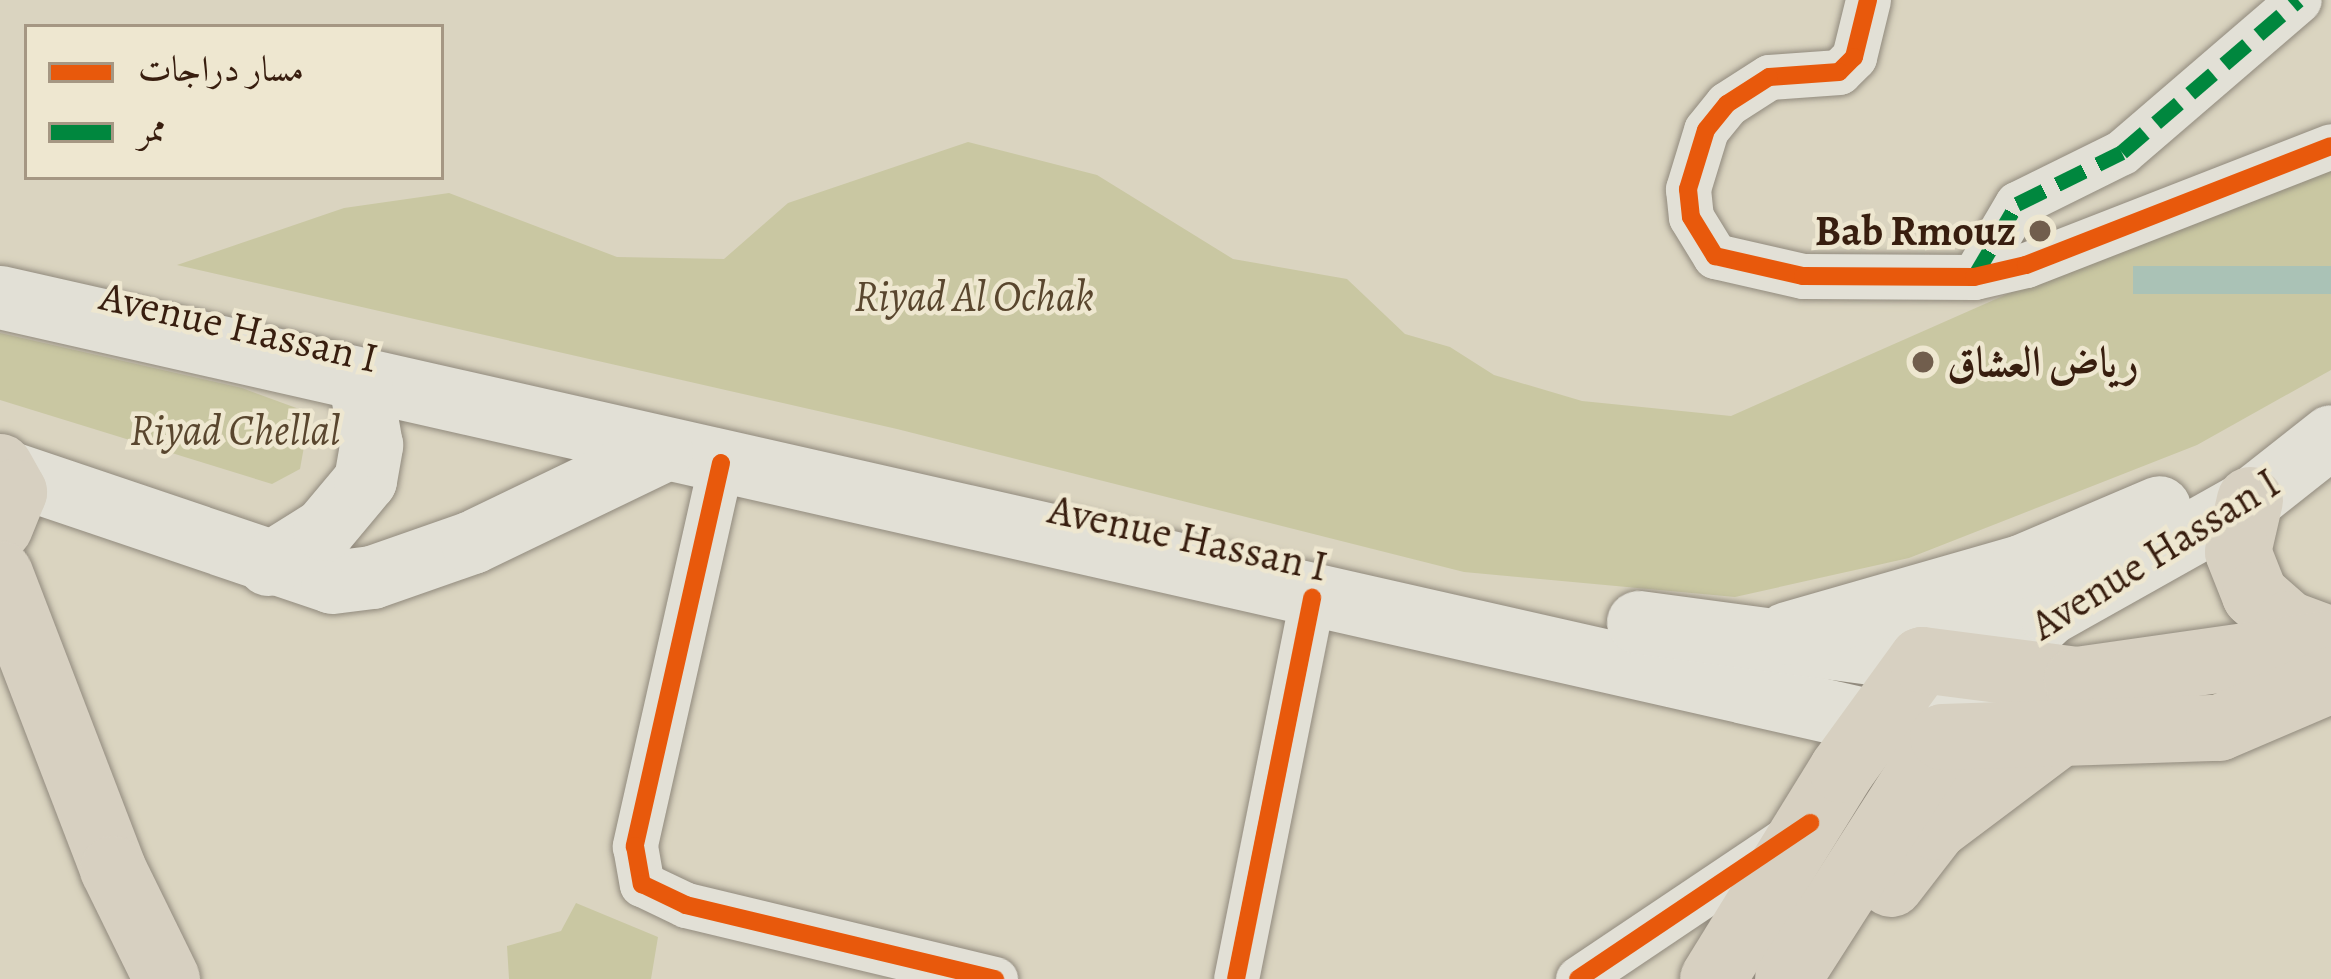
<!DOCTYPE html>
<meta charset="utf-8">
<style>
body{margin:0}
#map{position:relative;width:2331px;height:979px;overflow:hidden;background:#dad4c0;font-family:Alegreya,Amiri,serif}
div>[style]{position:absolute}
.green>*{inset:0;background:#c9c7a2}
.water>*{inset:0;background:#aac2b6;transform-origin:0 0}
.roads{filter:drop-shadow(0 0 3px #918a7d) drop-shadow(0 0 3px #918a7d)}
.minor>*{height:45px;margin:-22.5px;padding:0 22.5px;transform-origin:22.5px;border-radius:22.5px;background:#e2e0d6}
.secondary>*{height:63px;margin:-31.5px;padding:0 31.5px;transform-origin:31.5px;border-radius:31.5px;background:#e2e0d6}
.primary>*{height:66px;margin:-33px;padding:0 33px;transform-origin:33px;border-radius:33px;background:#d7d0c1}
.quiet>*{height:15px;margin-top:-7.5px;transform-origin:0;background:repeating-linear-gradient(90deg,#00873e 0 30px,transparent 0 45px)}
.cycleway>*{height:18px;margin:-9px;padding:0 9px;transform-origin:9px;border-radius:9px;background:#e8590c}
.dots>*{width:33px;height:33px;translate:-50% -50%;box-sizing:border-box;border:6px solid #eee7d0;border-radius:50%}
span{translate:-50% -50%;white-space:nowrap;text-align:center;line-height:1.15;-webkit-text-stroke:9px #eee7d0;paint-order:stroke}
.poi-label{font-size:42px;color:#381e0f;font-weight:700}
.right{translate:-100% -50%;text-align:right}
.left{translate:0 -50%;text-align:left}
.park-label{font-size:42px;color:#59462e;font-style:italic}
.street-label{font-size:42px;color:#381e0f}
.legend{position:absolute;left:24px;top:24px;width:420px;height:156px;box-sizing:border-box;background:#eee7d0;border:3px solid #a59783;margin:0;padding:15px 21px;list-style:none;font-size:36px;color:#381e0f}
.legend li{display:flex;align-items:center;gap:24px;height:60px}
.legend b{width:60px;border:3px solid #a59783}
</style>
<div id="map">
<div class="green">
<i style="clip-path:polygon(968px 142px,1097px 175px,1233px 259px,1347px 279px,1405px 334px,1450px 347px,1494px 375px,1582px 401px,1731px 416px,2331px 151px,2331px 370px,2197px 445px,1909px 558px,1735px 597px,1464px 572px,897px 429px,177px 265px,344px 208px,449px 193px,617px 257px,724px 259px,788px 203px)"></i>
<i style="clip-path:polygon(0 333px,242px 388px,310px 413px,300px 469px,272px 484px,0 400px)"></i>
<i style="clip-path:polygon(576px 903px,658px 937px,651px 979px,509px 979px,507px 946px,561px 931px)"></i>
</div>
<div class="water">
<i style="left:2331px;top:266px;width:28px;height:198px;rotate:90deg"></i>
</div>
<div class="roads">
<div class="minor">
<i style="left:1868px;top:0;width:59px;rotate:103.8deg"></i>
<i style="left:1854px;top:57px;width:21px;rotate:135deg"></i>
<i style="left:1839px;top:72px;width:70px;rotate:175.9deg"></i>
<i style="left:1769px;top:77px;width:50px;rotate:147.3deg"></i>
<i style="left:1727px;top:104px;width:33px;rotate:129deg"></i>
<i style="left:1706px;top:130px;width:62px;rotate:107deg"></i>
<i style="left:1688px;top:189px;width:28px;rotate:84deg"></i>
<i style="left:1691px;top:217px;width:46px;rotate:58.4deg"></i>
<i style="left:1715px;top:256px;width:90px;rotate:12.8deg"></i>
<i style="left:1803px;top:276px;width:171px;rotate:0.3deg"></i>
<i style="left:1974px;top:277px;width:53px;rotate:-13deg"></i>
<i style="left:2026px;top:265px;width:327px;rotate:-21.3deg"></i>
<i style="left:1974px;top:277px;width:85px;rotate:-59.5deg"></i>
<i style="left:2017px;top:204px;width:117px;rotate:-26.3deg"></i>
<i style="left:2122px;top:152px;width:233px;rotate:-40.7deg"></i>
<i style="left:721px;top:463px;width:393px;rotate:102.7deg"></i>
<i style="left:635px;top:846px;width:39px;rotate:80deg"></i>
<i style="left:642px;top:884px;width:49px;rotate:25.5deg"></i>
<i style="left:686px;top:905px;width:318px;rotate:13.5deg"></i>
<i style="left:1236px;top:979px;width:389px;rotate:-78.7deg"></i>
<i style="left:1578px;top:979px;width:258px;rotate:-33.9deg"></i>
</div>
<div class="secondary">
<i style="left:0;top:297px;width:1992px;rotate:12.76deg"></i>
<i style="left:1943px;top:737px;width:98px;rotate:-53.7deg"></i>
<i style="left:2001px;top:658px;width:66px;rotate:-43.2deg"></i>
<i style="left:2049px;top:613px;width:231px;rotate:-29.3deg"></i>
<i style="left:2250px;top:500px;width:103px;rotate:-38.3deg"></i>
<i style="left:5px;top:471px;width:345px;rotate:18.7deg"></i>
<i style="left:332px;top:582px;width:40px;rotate:-7.1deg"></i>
<i style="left:372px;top:577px;width:106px;rotate:-19.3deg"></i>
<i style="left:472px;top:542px;width:210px;rotate:-25.7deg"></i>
<i style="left:268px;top:564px;width:66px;rotate:-32deg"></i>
<i style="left:324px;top:529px;width:64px;rotate:-50.1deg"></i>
<i style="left:365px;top:480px;width:36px;rotate:-80deg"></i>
<i style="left:371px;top:445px;width:63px;rotate:-100.1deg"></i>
<i style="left:1638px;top:622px;width:287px;rotate:7.6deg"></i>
<i style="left:1922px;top:660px;width:159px;rotate:-36.3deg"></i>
<i style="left:1787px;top:633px;width:243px;rotate:-16deg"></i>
<i style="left:2021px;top:566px;width:150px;rotate:-23.1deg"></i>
</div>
<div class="primary">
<i style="left:0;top:467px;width:29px;rotate:61deg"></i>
<i style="left:14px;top:492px;width:38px;rotate:112deg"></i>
<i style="left:2250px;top:500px;width:53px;rotate:103deg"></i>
<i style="left:2238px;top:552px;width:46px;rotate:68.4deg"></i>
<i style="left:2255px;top:595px;width:44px;rotate:41.3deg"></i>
<i style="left:2288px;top:624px;width:46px;rotate:20.4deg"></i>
<i style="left:0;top:574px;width:316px;rotate:69deg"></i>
<i style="left:113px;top:869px;width:123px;rotate:63.9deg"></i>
<i style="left:1891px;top:884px;width:72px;rotate:-52.3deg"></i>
<i style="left:1935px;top:827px;width:146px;rotate:-36.9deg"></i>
<i style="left:1713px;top:979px;width:246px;rotate:-58.3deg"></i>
<i style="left:1842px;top:770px;width:136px;rotate:-54deg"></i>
<i style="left:1922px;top:660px;width:156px;rotate:7.4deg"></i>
<i style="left:2077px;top:680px;width:257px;rotate:-8.1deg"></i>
<i style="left:1788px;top:979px;width:287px;rotate:-57.4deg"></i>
<i style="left:1943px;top:737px;width:276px;rotate:-1.9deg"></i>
<i style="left:2219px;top:728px;width:122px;rotate:-23.2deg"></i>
</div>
</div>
<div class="quiet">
<i style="left:1974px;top:277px;width:85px;rotate:-59.5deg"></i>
<i style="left:2017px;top:204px;width:117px;rotate:-26.3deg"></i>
<i style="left:2122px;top:152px;width:233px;rotate:-40.7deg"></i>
</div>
<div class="cycleway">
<i style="left:1868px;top:0;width:59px;rotate:103.8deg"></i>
<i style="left:1854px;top:57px;width:21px;rotate:135deg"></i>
<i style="left:1839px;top:72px;width:70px;rotate:175.9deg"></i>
<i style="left:1769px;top:77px;width:50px;rotate:147.3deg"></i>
<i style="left:1727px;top:104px;width:33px;rotate:129deg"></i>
<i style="left:1706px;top:130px;width:62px;rotate:107deg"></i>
<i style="left:1688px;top:189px;width:28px;rotate:84deg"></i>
<i style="left:1691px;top:217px;width:46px;rotate:58.4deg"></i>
<i style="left:1715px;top:256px;width:90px;rotate:12.8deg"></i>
<i style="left:1803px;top:276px;width:171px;rotate:0.3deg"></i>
<i style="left:1974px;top:277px;width:53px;rotate:-13deg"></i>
<i style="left:2026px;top:265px;width:327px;rotate:-21.3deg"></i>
<i style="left:721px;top:463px;width:393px;rotate:102.7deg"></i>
<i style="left:635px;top:846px;width:39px;rotate:80deg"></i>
<i style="left:642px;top:884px;width:49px;rotate:25.5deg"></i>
<i style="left:686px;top:905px;width:318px;rotate:13.5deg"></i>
<i style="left:1236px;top:979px;width:389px;rotate:-78.7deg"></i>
<i style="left:1578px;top:979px;width:280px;rotate:-33.9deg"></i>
</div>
<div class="dots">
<i style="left:2040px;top:231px;background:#715e4d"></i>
<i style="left:1923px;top:362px;background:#715e4d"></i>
</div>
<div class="poi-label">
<span class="right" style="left:2016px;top:231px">Bab Rmouz</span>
<span class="left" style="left:1947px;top:362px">رياض العشاق</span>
</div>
<div class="park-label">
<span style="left:974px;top:296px">Riyad Al Ochak</span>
<span style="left:235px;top:430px">Riyad Chellal</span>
</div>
<div class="street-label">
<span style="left:239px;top:327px;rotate:13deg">Avenue Hassan I</span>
<span style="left:1188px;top:538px;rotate:12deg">Avenue Hassan I</span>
<span style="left:2155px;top:554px;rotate:-32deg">Avenue Hassan I</span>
</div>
<ul class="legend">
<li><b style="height:15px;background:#e8590c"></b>مسار دراجات</li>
<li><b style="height:15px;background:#00873e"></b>ممر</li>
</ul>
</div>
